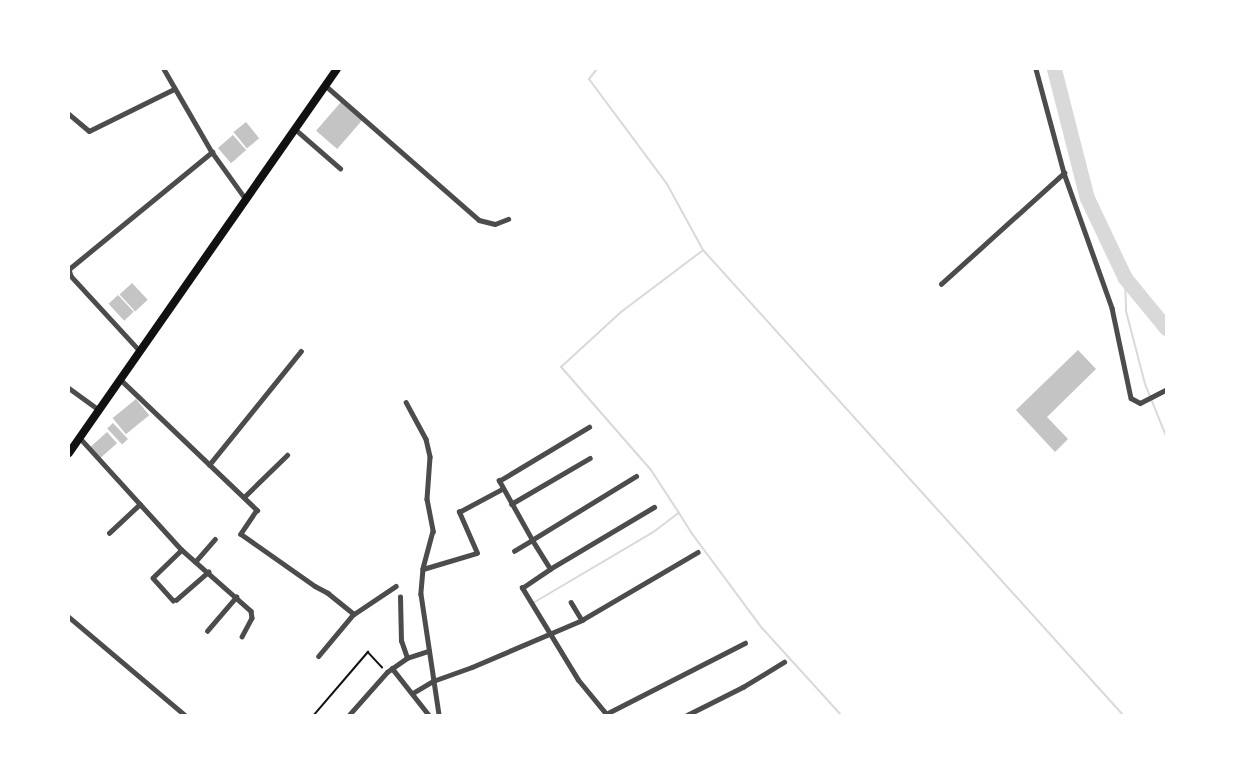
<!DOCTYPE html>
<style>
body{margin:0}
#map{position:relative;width:1235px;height:784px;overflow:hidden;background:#fff;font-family:Manrope,sans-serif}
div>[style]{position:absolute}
.stream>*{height:2px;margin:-1px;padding:0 1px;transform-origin:1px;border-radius:1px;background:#d9d9d9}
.river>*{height:15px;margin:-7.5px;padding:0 7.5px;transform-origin:7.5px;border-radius:7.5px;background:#d9d9d9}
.building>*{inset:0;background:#c4c4c4;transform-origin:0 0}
.path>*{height:1.5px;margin:-0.75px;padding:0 0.75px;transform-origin:0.75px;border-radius:0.75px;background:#111}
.minor>*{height:4.5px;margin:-2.25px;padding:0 2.25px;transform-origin:2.25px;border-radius:2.25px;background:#4c4c4c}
.trunk>*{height:8px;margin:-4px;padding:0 4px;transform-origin:4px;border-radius:4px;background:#111}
span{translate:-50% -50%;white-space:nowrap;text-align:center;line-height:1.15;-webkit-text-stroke:5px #fff;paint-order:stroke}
.frame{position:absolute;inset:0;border:70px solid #fff;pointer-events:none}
</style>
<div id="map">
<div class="stream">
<i style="left:597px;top:69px;width:13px;rotate:129deg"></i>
<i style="left:589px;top:79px;width:131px;rotate:53.4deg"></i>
<i style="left:667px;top:184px;width:75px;rotate:61.4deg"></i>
<i style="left:703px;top:250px;width:627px;rotate:47.91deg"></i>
<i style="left:1125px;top:278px;width:33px;rotate:88deg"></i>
<i style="left:1126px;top:311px;width:75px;rotate:75.4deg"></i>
<i style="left:1145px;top:384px;width:56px;rotate:68deg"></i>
<i style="left:679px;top:513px;width:26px;rotate:58deg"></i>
<i style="left:693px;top:535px;width:114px;rotate:53.5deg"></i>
<i style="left:761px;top:627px;width:119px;rotate:47.7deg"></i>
<i style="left:533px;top:603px;width:138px;rotate:-30.5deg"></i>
<i style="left:652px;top:533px;width:34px;rotate:-37deg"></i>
<i style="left:679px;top:513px;width:51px;rotate:-123.1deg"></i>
<i style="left:651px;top:470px;width:137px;rotate:-131.1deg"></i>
<i style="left:561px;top:367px;width:81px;rotate:-42.5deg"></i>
<i style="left:621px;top:312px;width:101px;rotate:-37deg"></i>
<i style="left:612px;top:714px;width:1px;rotate:90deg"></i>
</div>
<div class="river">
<i style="left:1054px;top:69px;width:133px;rotate:75.7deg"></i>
<i style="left:1087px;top:198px;width:89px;rotate:64.6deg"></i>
<i style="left:1125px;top:278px;width:65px;rotate:50.6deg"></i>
</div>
<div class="building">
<i style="left:341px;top:102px;width:28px;height:38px;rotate:41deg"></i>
<i style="left:246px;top:122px;width:21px;height:16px;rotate:51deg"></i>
<i style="left:233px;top:135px;width:20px;height:20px;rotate:49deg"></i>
<i style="left:132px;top:283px;width:23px;height:17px;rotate:47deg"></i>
<i style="left:118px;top:295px;width:23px;height:13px;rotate:47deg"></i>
<i style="clip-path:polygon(1078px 350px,1096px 369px,1047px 417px,1068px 439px,1055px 452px,1016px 410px)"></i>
<i style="left:136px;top:399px;width:21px;height:30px;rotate:51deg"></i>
<i style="left:113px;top:423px;width:22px;height:8px;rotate:47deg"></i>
<i style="left:107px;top:432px;width:15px;height:22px;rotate:48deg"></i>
</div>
<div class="path">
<i style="left:314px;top:715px;width:83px;rotate:-49.4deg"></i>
<i style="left:368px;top:652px;width:21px;rotate:47deg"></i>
</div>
<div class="minor">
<i style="left:164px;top:69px;width:96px;rotate:60deg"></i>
<i style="left:212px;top:152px;width:57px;rotate:54.3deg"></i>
<i style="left:1036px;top:69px;width:108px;rotate:74.9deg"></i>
<i style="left:1064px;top:173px;width:143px;rotate:70.4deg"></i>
<i style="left:1112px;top:308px;width:92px;rotate:78.1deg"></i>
<i style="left:1131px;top:398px;width:10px;rotate:29deg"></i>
<i style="left:1140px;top:403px;width:29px;rotate:-27deg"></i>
<i style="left:326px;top:86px;width:203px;rotate:41.2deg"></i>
<i style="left:479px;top:220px;width:16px;rotate:14deg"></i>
<i style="left:495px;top:224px;width:14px;rotate:-21deg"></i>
<i style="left:69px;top:114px;width:26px;rotate:40deg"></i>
<i style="left:89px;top:131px;width:95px;rotate:-26.3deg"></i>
<i style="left:295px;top:129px;width:60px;rotate:40.9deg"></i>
<i style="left:69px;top:269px;width:185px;rotate:-39.3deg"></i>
<i style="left:69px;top:269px;width:7px;rotate:74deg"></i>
<i style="left:71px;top:276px;width:100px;rotate:47.4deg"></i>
<i style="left:941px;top:284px;width:166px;rotate:-42.1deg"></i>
<i style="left:120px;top:379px;width:190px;rotate:43.7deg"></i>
<i style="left:257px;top:510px;width:29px;rotate:124deg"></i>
<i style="left:241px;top:534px;width:90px;rotate:35.1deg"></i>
<i style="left:315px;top:586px;width:15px;rotate:28deg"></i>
<i style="left:328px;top:593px;width:33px;rotate:39deg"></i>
<i style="left:354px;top:614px;width:55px;rotate:129.8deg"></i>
<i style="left:69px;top:388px;width:37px;rotate:36deg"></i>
<i style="left:406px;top:402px;width:42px;rotate:61.6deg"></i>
<i style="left:426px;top:439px;width:18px;rotate:77deg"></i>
<i style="left:430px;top:457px;width:42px;rotate:94.1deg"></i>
<i style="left:427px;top:499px;width:33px;rotate:79deg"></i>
<i style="left:433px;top:531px;width:39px;rotate:105deg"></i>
<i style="left:423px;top:569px;width:25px;rotate:95deg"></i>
<i style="left:421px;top:594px;width:122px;rotate:81.5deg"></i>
<i style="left:80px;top:438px;width:151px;rotate:47.7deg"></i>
<i style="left:182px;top:550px;width:92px;rotate:41.5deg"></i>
<i style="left:251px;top:611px;width:7px;rotate:82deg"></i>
<i style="left:252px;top:618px;width:21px;rotate:118deg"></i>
<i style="left:209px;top:465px;width:146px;rotate:-51.1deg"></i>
<i style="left:244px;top:497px;width:60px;rotate:-44.3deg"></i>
<i style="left:511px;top:504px;width:91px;rotate:-30.2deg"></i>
<i style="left:109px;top:533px;width:42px;rotate:-43.1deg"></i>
<i style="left:182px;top:550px;width:40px;rotate:136deg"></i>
<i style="left:153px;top:578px;width:30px;rotate:48deg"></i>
<i style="left:173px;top:600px;width:3px"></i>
<i style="left:176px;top:600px;width:43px;rotate:-41.2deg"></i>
<i style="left:514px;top:551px;width:21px;rotate:-31deg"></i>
<i style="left:532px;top:540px;width:68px;rotate:-119.2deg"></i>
<i style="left:499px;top:481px;width:105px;rotate:-31deg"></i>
<i style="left:195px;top:562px;width:30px;rotate:-49deg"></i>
<i style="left:423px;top:569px;width:56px;rotate:-16.5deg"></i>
<i style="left:477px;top:553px;width:45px;rotate:-113.7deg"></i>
<i style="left:459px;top:512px;width:49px;rotate:-28.1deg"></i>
<i style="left:550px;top:569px;width:121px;rotate:-30.8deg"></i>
<i style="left:571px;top:602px;width:21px;rotate:59deg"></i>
<i style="left:354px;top:614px;width:50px;rotate:-33.7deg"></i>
<i style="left:69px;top:617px;width:152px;rotate:40.2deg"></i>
<i style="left:207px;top:631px;width:45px;rotate:-49.5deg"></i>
<i style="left:407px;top:658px;width:23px;rotate:-18deg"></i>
<i style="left:392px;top:668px;width:60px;rotate:51.8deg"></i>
<i style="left:413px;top:693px;width:23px;rotate:-31deg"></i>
<i style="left:433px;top:681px;width:41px;rotate:-19.7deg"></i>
<i style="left:472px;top:667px;width:120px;rotate:-23.1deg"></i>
<i style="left:582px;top:620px;width:134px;rotate:-30.4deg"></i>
<i style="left:606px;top:714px;width:44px;rotate:-129.5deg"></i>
<i style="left:578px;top:680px;width:108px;rotate:-121.3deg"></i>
<i style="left:522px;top:588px;width:34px;rotate:-34deg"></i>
<i style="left:550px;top:569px;width:34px;rotate:-122deg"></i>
<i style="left:532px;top:540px;width:122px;rotate:-31.6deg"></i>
<i style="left:606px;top:714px;width:156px;rotate:-27.1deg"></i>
<i style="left:349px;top:715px;width:57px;rotate:-48.5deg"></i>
<i style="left:387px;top:672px;width:24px;rotate:-35deg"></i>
<i style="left:407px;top:658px;width:18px;rotate:-109deg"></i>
<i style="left:401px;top:641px;width:44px;rotate:-91.3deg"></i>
<i style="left:687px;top:715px;width:63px;rotate:-26.6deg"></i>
<i style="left:743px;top:687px;width:48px;rotate:-31.4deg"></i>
</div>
<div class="trunk">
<i style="left:69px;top:453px;width:468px;rotate:-55.1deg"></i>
</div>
<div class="frame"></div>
</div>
